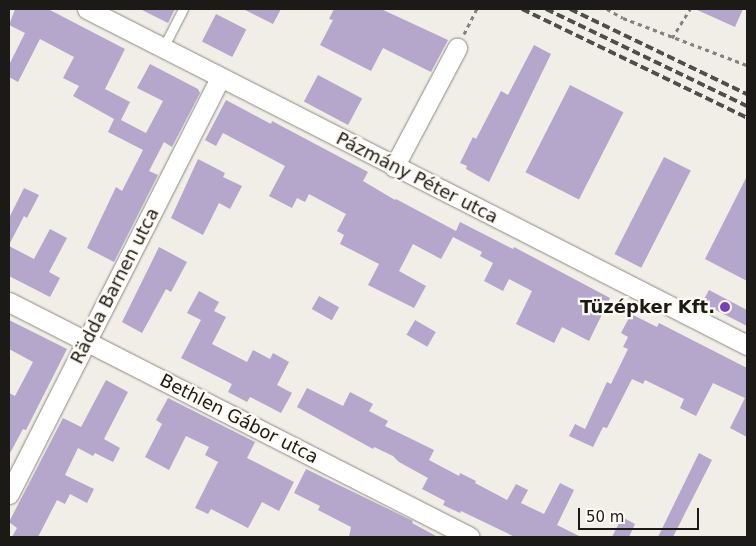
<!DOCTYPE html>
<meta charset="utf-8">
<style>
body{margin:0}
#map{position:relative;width:756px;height:546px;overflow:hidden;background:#f1eee7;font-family:"DejaVu Sans",sans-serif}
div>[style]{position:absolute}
.building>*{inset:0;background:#b5a6cb;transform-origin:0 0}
.path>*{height:3px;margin-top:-1.5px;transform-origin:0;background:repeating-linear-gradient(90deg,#84827d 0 4px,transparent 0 8px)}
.roads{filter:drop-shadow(0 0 1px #8b8882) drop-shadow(0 0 1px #8b8882)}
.lane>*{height:9px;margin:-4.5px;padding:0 4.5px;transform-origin:4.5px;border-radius:4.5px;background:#fff}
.street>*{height:19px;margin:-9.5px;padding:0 9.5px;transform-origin:9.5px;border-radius:9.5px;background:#fff}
.rail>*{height:4px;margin-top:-2px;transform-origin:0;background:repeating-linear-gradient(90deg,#4f4e4a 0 8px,transparent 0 12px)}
.dots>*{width:14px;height:14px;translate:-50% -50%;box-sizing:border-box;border:2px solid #fefbf4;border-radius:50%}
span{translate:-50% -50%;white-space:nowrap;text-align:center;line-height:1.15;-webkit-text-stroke:4.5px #fefbf4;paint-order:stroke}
.street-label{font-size:18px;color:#1b1a17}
.poi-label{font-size:18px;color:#1b1a17;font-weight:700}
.right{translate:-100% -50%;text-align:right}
.frame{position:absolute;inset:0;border:10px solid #1b1a17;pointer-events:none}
.scale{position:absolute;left:578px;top:508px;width:121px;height:22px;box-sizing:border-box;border:2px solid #1b1a17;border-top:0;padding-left:6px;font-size:15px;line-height:18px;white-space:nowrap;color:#1b1a17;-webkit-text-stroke:4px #fefbf4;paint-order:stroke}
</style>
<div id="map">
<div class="building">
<i style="clip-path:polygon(15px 9px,48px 9px,125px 49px,105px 89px,130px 102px,121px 120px,146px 133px,163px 101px,137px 88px,150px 64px,198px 89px,200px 93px,172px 147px,164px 142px,149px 171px,158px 175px,114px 262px,87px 248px,116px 187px,122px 191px,143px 150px,108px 132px,114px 119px,73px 96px,79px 86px,63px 78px,74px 57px,40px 39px,18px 82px,9px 77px,9px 65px,25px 33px,9px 25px)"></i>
<i style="clip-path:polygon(140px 9px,175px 9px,168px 23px)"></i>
<i style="clip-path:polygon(243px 9px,281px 9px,273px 24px)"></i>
<i style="clip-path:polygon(334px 9px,381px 9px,448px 40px,431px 72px,383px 48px,371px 71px,320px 45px,333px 20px,329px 19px)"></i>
<i style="clip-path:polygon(695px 9px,743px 9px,735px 27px)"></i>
<i style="left:216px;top:14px;width:34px;height:31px;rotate:27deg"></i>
<i style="clip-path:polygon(534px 45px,551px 54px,489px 182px,466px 169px,467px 166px,460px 163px,473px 137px,476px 139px,501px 91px,508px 95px)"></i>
<i style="left:318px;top:75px;width:50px;height:30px;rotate:28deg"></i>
<i style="left:570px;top:85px;width:60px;height:98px;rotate:27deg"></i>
<i style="clip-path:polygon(226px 100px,271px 124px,272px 121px,368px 172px,363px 181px,395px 200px,396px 199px,456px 231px,460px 222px,513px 249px,514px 247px,610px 298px,589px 341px,562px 327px,554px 343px,516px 324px,532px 291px,509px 279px,503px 291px,484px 281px,493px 263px,480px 256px,482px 252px,453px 237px,441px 259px,413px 244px,399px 271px,426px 286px,414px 308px,368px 285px,379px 264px,340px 244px,344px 235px,337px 231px,346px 214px,309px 194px,305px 202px,297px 198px,292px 208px,269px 196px,285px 166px,223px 133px,216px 146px,205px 140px)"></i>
<i style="left:664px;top:157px;width:30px;height:109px;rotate:27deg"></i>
<i style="clip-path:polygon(198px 159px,225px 173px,223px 177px,242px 186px,230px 209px,219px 203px,203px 235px,171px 218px)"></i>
<i style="clip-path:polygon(747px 176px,747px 281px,705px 259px)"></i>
<i style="clip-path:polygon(24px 188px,39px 195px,27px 218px,24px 216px,9px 245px,9px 218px)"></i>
<i style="clip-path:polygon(50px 229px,67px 238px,49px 272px,60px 278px,50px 297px,9px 276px,9px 246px,34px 259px)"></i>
<i style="clip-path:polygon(159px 247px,187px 262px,171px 292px,166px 289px,142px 333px,122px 322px)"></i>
<i style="clip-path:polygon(709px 290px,747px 310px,747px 326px,702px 303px)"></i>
<i style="clip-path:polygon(199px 291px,219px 302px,214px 311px,226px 317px,212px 344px,247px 362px,253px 350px,270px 359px,273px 353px,289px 362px,277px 385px,292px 393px,281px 413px,250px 397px,247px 402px,228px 392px,232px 384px,181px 358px,201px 320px,187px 313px)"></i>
<i style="left:319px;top:296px;width:23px;height:15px;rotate:29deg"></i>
<i style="clip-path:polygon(631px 314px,657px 327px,659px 323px,747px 368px,747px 437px,730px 428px,745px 398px,713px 383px,696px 416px,680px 408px,684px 399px,645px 380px,643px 384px,632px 379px,607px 428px,603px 427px,593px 447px,569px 436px,575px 424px,585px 429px,607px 382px,611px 384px,628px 349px,623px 347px,628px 337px,621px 333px)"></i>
<i style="clip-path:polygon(9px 320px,67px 349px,26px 430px,23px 429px,9px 455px,9px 393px,15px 396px,33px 362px,9px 349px)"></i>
<i style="left:415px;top:320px;width:24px;height:17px;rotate:30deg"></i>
<i style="clip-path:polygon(106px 380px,128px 392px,104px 439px,120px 448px,113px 462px,95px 453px,93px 456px,78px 448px,65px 475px,94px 489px,87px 503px,70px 494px,65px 504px,57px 500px,38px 537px,12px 537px,17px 528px,9px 522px,63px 418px,81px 427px)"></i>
<i style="clip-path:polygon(307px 388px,343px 406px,350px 392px,373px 404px,369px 411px,388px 421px,385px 426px,434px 450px,429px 460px,459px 476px,460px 473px,476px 481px,475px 483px,507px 500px,516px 484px,528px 490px,521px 503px,544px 514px,560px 483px,574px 490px,557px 525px,581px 537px,515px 537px,461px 511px,460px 513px,443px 505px,445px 501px,422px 489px,428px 478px,399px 462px,393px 456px,374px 447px,373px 449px,297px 407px)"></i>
<i style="clip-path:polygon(168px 398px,255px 442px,247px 458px,294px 482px,279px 511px,262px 502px,248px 528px,211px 509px,208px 514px,195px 508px,218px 462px,205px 455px,209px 447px,186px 436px,169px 470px,145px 457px,162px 424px,156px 420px)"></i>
<i style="clip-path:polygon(699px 453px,712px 460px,673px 537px,658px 537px)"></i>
<i style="clip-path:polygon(306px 469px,413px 521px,412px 523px,438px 537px,349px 537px,351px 527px,318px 510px,320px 506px,294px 493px)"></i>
<i style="clip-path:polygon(622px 517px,635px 524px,629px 537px,612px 537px)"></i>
</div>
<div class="path">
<i style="left:607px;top:9px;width:18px;rotate:29deg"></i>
<i style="left:623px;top:18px;width:133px;rotate:20.8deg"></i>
<i style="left:464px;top:34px;width:28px;rotate:-63deg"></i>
<i style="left:672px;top:38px;width:34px;rotate:-58deg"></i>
</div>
<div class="roads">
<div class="lane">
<i style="left:163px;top:48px;width:44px;rotate:-62.9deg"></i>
</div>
<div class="street">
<i style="left:87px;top:9px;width:741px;rotate:26.98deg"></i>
<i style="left:394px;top:167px;width:135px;rotate:-62.1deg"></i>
<i style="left:9px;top:302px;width:517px;rotate:27.01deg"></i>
<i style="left:9px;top:494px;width:466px;rotate:-63.1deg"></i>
</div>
</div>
<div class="rail">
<i style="left:522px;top:9px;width:250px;rotate:25.8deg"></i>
<i style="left:546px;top:9px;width:223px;rotate:25.8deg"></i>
<i style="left:570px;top:9px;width:196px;rotate:25.7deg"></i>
</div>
<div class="dots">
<i style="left:725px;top:307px;background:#7a3fb4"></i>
</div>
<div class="street-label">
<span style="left:417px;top:178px;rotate:27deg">Pázmány Péter utca</span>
<span style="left:115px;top:286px;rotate:-63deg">Rädda Barnen utca</span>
<span style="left:239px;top:419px;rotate:27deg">Bethlen Gábor utca</span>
</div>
<div class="poi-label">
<span class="right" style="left:715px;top:307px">Tüzépker Kft.</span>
</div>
<div class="frame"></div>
<div class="scale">50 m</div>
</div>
